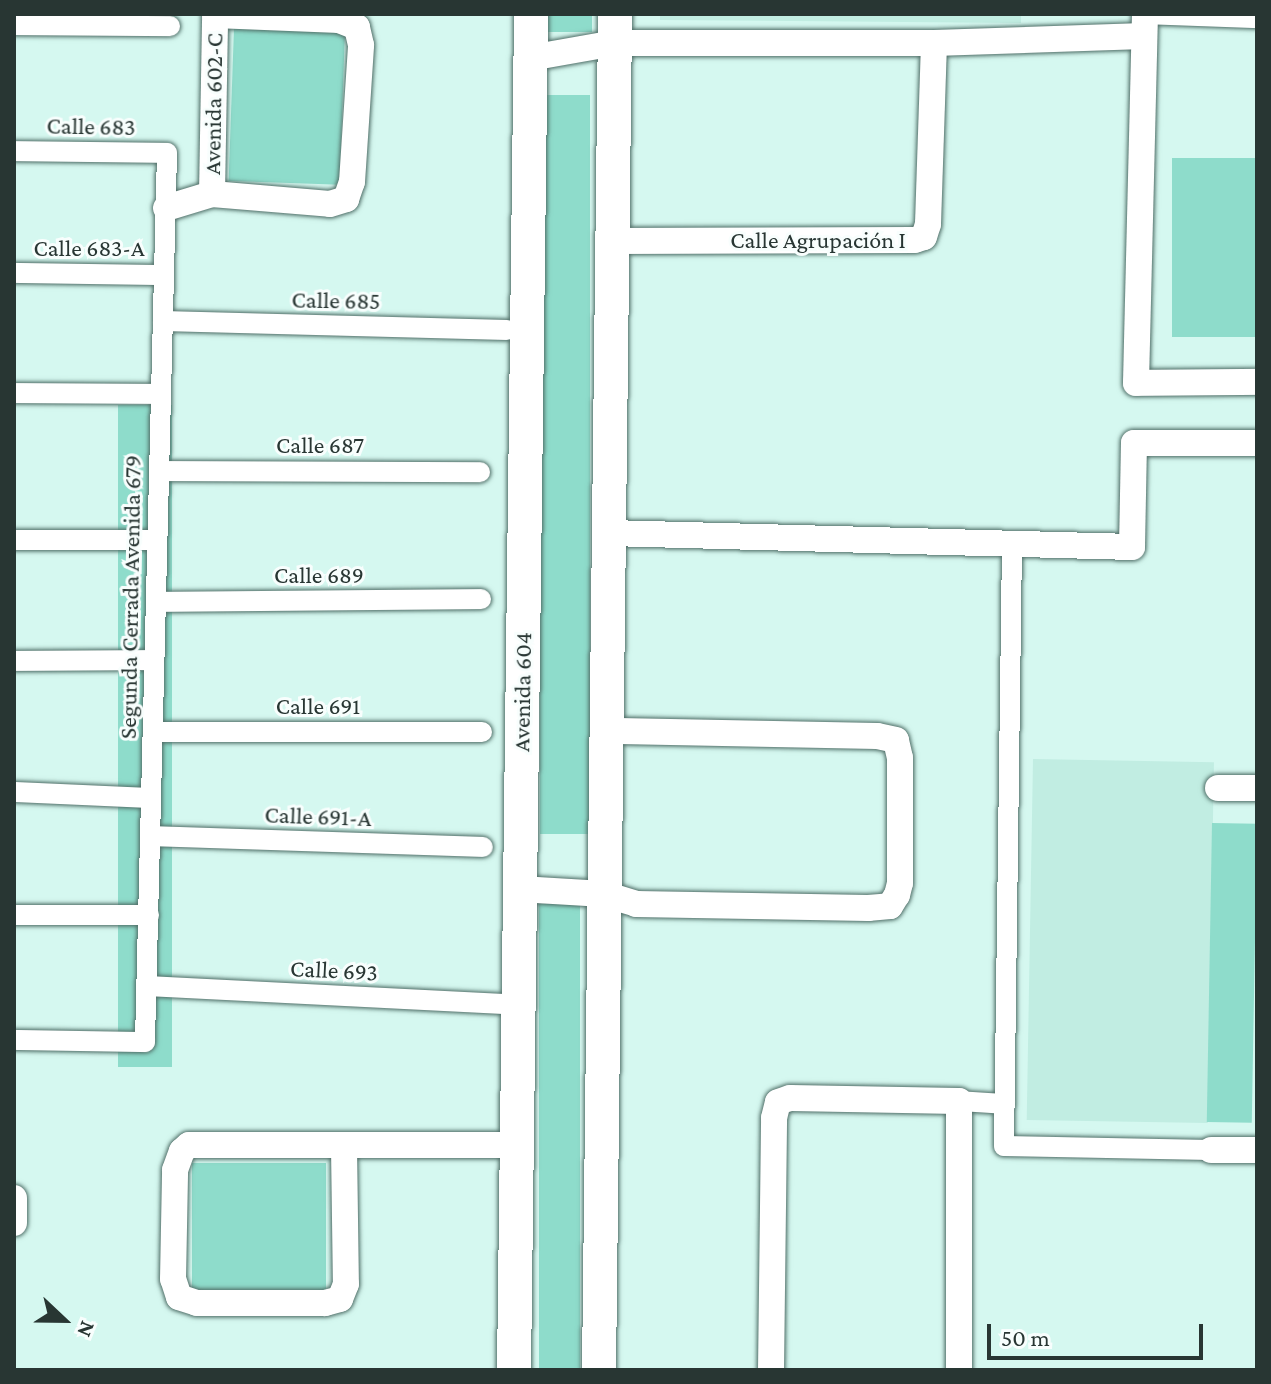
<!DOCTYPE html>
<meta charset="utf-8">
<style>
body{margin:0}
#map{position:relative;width:1271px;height:1384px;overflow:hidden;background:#d5f8f0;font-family:"Crimson Pro",serif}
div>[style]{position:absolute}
.built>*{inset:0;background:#c1ede2;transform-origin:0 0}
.green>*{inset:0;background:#8edccb;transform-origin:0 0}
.roads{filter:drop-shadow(0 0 2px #506f68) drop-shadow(0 0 2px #506f68)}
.pedestrian>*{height:20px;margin:-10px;padding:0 10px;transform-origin:10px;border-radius:10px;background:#fff}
.minor>*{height:26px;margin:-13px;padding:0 13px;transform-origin:13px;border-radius:13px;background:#fff}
.tertiary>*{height:34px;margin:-17px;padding:0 17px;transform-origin:17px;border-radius:17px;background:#fff}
span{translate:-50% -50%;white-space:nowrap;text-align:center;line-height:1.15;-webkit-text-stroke:6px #f8fefd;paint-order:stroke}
.street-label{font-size:24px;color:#283633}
.frame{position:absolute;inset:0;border:16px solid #283633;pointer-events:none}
.north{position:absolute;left:24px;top:1280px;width:80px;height:80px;-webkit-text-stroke:6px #f8fefd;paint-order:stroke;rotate:112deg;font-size:22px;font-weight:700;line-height:32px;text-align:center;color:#283633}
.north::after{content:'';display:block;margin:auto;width:28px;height:36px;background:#283633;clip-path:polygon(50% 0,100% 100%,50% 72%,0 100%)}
.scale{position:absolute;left:987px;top:1324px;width:216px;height:36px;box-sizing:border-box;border:4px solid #283633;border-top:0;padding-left:10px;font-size:24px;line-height:28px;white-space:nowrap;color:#283633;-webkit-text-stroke:6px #f8fefd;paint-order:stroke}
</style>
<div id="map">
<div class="built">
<i style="clip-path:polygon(660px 14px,1021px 14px,1021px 23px,660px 20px)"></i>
<i style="left:1033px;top:759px;width:181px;height:361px;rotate:1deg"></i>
</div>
<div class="green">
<i style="left:547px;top:14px;width:45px;height:18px"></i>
<i style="left:234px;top:28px;width:111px;height:153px;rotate:2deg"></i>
<i style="left:540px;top:95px;width:50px;height:739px"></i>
<i style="left:1172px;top:158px;width:85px;height:179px"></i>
<i style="left:118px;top:405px;width:54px;height:662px"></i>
<i style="left:1212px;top:823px;width:45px;height:299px;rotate:1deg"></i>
<i style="left:539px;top:904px;width:41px;height:466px"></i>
<i style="left:192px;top:1163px;width:134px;height:128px"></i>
</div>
<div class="roads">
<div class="pedestrian">
<i style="left:1146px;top:14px;width:111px;rotate:2.1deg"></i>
<i style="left:14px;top:25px;width:156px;rotate:0.4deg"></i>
<i style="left:14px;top:151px;width:153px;rotate:0.7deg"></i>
<i style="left:167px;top:153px;width:889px;rotate:91.42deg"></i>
<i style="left:145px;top:1042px;width:131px;rotate:-179.1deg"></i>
<i style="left:14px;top:273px;width:150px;rotate:0.8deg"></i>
<i style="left:163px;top:321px;width:344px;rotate:1.5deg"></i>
<i style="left:14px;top:393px;width:147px;rotate:0.4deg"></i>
<i style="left:159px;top:471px;width:321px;rotate:0.2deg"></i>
<i style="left:14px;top:540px;width:143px"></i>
<i style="left:1012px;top:544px;width:602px;rotate:90.76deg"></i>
<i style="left:1004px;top:1146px;width:207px;rotate:1.1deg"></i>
<i style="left:156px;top:602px;width:325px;rotate:-0.5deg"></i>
<i style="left:14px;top:661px;width:140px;rotate:-0.4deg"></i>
<i style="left:153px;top:732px;width:329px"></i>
<i style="left:14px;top:792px;width:137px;rotate:2.5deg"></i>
<i style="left:151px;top:836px;width:332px;rotate:1.9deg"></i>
<i style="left:14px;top:915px;width:135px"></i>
<i style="left:147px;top:986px;width:372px;rotate:2.9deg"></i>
<i style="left:959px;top:1101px;width:46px;rotate:3.7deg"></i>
</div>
<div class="minor">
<i style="left:1145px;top:14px;width:369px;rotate:91.4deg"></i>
<i style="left:1136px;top:383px;width:121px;rotate:-0.5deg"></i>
<i style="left:530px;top:58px;width:86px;rotate:-10deg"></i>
<i style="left:615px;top:43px;width:319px"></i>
<i style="left:934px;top:43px;width:210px;rotate:-1.9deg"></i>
<i style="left:212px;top:194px;width:118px;rotate:4.8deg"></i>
<i style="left:330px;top:204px;width:17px;rotate:-17deg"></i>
<i style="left:346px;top:199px;width:18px;rotate:-71deg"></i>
<i style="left:352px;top:182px;width:137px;rotate:-86.2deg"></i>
<i style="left:361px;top:45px;width:18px;rotate:-103deg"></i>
<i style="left:357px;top:27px;width:19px;rotate:-159deg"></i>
<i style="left:339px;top:20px;width:124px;rotate:-177.7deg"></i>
<i style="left:166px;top:208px;width:48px;rotate:-16.9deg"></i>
<i style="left:212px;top:194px;width:180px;rotate:-89deg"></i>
<i style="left:612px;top:241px;width:303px;rotate:-0.2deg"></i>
<i style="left:915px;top:240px;width:9px;rotate:-18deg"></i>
<i style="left:924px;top:237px;width:14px;rotate:-73deg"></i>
<i style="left:928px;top:224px;width:181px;rotate:-88.1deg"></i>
<i style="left:609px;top:533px;width:523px;rotate:1.53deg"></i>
<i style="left:1132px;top:547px;width:104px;rotate:-88.9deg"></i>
<i style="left:1134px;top:443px;width:123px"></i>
<i style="left:1218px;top:788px;width:39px"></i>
<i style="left:520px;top:889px;width:84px;rotate:3.4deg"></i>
<i style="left:604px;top:894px;width:34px;rotate:17deg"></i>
<i style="left:636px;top:904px;width:232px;rotate:1deg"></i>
<i style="left:868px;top:908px;width:22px;rotate:-5deg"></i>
<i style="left:890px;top:906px;width:13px;rotate:-58deg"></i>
<i style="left:897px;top:895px;width:12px;rotate:-76deg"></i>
<i style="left:900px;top:883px;width:125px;rotate:-90deg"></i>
<i style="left:900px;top:758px;width:18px;rotate:-103deg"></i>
<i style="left:896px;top:740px;width:19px;rotate:-168deg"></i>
<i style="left:877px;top:736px;width:271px;rotate:-178.9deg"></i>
<i style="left:344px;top:1147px;width:137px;rotate:89.2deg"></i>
<i style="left:346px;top:1284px;width:16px;rotate:112deg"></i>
<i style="left:340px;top:1299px;width:16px;rotate:165deg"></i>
<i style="left:325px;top:1303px;width:128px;rotate:180deg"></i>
<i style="left:197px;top:1303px;width:19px;rotate:-162deg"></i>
<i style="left:179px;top:1297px;width:19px;rotate:-108deg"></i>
<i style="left:173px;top:1279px;width:109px;rotate:-88.9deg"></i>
<i style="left:175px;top:1170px;width:20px;rotate:-70deg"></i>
<i style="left:182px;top:1151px;width:9px;rotate:-41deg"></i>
<i style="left:189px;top:1145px;width:328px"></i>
<i style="left:1211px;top:1150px;width:46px"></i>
<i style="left:14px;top:1198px;width:25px;rotate:90deg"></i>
<i style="left:771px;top:1370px;width:252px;rotate:-89.3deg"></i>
<i style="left:774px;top:1118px;width:16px;rotate:-76deg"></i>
<i style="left:778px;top:1102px;width:13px;rotate:-18deg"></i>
<i style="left:790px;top:1098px;width:169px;rotate:1deg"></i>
<i style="left:959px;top:1101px;width:269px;rotate:90deg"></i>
</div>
<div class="tertiary">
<i style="left:514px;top:1370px;width:1356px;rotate:-89.28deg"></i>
<i style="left:599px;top:1370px;width:1356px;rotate:-89.32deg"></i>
</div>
</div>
<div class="street-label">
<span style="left:213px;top:104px;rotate:-89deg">Avenida 602-C</span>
<span style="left:91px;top:126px;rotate:1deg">Calle 683</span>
<span style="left:818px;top:240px">Calle Agrupación I</span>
<span style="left:89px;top:248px">Calle 683-A</span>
<span style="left:336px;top:300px;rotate:1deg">Calle 685</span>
<span style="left:320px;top:445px">Calle 687</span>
<span style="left:319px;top:575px">Calle 689</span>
<span style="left:130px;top:597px;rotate:-89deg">Segunda Cerrada Avenida 679</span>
<span style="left:522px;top:692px;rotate:-89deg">Avenida 604</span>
<span style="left:318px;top:706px">Calle 691</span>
<span style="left:318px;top:816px;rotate:2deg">Calle 691-A</span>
<span style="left:334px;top:970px;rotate:3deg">Calle 693</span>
</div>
<div class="frame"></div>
<div class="north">N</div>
<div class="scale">50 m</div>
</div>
